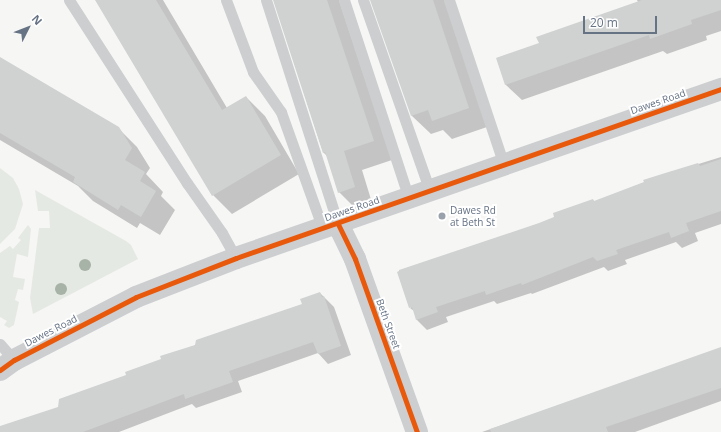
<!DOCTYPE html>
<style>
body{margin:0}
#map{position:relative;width:721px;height:432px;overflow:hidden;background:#f6f6f5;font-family:"Open Sans",sans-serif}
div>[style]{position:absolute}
.green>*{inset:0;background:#e5e9e3}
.shadow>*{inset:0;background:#0003}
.building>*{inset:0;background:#d0d2d2}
.service>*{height:11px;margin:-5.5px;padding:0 5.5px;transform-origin:5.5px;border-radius:5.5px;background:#cdced0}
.minor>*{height:22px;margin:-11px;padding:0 11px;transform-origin:11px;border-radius:11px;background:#cdced0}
.tertiary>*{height:22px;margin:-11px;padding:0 11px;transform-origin:11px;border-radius:11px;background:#cdced0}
.cycleway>*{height:5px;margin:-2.5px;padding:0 2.5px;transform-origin:2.5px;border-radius:2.5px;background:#e8590c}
.trees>*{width:12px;height:12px;margin:-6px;border-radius:50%;background:#a7b3a6}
.dots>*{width:11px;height:11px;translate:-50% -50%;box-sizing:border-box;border:2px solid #fff;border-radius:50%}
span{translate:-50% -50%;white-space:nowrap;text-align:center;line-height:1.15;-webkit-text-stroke:4px #fff;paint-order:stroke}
.street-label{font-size:10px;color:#667385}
.poi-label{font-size:10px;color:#667385}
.left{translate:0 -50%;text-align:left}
.north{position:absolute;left:8px;top:8px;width:40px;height:40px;-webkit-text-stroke:3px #fff;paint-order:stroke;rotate:48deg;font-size:11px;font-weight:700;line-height:16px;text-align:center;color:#667385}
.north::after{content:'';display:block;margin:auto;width:14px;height:18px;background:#667385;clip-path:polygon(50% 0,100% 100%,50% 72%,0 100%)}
.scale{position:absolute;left:583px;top:16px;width:74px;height:18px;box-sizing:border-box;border:2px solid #667385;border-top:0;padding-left:5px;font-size:12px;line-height:14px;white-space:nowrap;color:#667385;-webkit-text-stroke:3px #fff;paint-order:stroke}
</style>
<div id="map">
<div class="green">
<i style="clip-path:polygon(0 168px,13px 178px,19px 189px,23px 204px,15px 229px,0 244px)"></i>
<i style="clip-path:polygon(35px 190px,126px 241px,131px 245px,138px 259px,33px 314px,30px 298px,39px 228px,50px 228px,49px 211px,38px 211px)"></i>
<i style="clip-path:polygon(28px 225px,31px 229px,28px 257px,17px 254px,13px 277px,25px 279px,23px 290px,18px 289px,15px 300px,19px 302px,14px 325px,9px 328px,4px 325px,7px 321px,0 317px,0 253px,10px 246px,13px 249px,21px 240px,18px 238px)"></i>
</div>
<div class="shadow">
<i style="clip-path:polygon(97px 0,163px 0,227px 108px,246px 97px,265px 116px,299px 174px,232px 214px,213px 195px)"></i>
<i style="clip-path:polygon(274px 0,339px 0,392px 160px,362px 170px,373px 206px,358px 211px,339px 192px,327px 156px,323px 152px)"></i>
<i style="clip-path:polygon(371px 0,445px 0,487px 127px,452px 139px,443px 130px,431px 134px,412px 116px)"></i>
<i style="clip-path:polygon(637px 0,721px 0,721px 31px,706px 36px,707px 40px,667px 54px,663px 51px,522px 100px,506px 85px,497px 58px,540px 44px,638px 2px)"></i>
<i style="clip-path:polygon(0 58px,118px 128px,137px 147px,150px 168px,146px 174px,163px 192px,161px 196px,175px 210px,160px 235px,140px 223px,137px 228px,93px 201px,78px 186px,0 140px)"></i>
<i style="clip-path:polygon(721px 157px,721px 224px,695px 233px,698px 241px,682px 248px,676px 242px,625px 260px,627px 264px,608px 271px,604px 267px,532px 294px,531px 293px,497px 304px,494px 301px,446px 317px,448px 322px,427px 330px,417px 320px,414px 311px,410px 308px,540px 224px,593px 200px,595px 202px,663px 175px)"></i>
<i style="clip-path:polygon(320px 293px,334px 307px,351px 355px,328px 364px,318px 353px,238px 381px,242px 392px,196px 408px,192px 404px,119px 432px,15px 432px,59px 407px,127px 376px,196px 345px,303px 305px)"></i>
<i style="clip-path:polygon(721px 349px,721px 401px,635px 432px,482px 432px)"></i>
</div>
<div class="building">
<i style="clip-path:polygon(95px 0,156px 0,222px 110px,246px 96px,281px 155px,212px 196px)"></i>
<i style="clip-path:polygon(273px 0,327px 0,374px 141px,344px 151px,355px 187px,338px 193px,325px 152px,323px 153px)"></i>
<i style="clip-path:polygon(370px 0,433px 0,469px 108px,432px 121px,428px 110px,411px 116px)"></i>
<i style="clip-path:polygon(642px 0,721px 0,721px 10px,691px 20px,692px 24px,650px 39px,649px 35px,505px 85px,496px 58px,539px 43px,536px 37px)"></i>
<i style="clip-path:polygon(0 57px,119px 127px,132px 148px,125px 160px,145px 172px,140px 181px,156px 191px,141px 217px,121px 205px,118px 210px,73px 182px,75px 177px,0 133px)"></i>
<i style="clip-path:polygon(721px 159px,721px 211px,686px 223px,689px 231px,671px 238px,669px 232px,616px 250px,618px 254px,597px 261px,593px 257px,522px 285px,521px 283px,486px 295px,485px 291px,436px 307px,438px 312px,416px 320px,412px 307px,409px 308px,397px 272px,399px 271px,399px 270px,539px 223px,554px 217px,553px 213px,593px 199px,594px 201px,644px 182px,643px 180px,662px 174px,698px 163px,700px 166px)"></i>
<i style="clip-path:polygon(320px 292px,322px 297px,324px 296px,341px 346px,318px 354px,313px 342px,229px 371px,233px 382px,185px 399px,184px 394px,83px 432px,0 432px,0 426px,58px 407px,59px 399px,126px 375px,125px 372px,161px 359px,160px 356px,195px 345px,196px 340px,302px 304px,300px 299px)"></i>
<i style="clip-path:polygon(721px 347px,721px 388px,606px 427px,608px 432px,491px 432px,490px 429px)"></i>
</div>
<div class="service">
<i style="left:69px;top:0;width:218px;rotate:57.2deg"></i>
<i style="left:187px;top:183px;width:61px;rotate:55deg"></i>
<i style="left:222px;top:233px;width:29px;rotate:61deg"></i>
<i style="left:226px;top:0;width:77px;rotate:69.4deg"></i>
<i style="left:253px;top:72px;width:49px;rotate:55deg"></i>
<i style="left:281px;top:112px;width:124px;rotate:70.3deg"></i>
<i style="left:266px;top:0;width:235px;rotate:72.2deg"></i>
<i style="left:344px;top:0;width:209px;rotate:71.9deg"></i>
<i style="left:363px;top:0;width:202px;rotate:70.7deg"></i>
<i style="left:449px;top:0;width:174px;rotate:71.6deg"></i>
<i style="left:0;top:344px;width:21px;rotate:49deg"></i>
</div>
<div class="minor">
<i style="left:338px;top:224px;width:39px;rotate:64deg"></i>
<i style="left:355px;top:259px;width:184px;rotate:70.3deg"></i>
</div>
<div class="tertiary">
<i style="left:0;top:370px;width:17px;rotate:-36deg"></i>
<i style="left:14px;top:360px;width:137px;rotate:-27.3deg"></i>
<i style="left:136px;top:297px;width:107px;rotate:-21.3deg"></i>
<i style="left:236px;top:258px;width:514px;rotate:-19.21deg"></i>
</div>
<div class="cycleway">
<i style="left:338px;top:224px;width:39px;rotate:64deg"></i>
<i style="left:355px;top:259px;width:184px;rotate:70.3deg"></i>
<i style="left:0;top:370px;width:17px;rotate:-36deg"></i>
<i style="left:14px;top:360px;width:137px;rotate:-27.3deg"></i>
<i style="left:136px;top:297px;width:107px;rotate:-21.3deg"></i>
<i style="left:236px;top:258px;width:514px;rotate:-19.21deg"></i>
</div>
<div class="trees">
<i style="left:85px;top:265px"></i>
<i style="left:61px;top:289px"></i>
</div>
<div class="dots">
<i style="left:442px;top:216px;background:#98a1ac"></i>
</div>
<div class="street-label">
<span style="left:658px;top:102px;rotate:-19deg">Dawes Road</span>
<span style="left:352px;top:209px;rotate:-19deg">Dawes Road</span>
<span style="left:388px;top:324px;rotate:70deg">Beth Street</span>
<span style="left:51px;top:331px;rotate:-27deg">Dawes Road</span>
</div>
<div class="poi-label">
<span class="left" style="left:450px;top:216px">Dawes Rd<br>at Beth St</span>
</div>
<div class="north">N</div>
<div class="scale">20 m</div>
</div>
